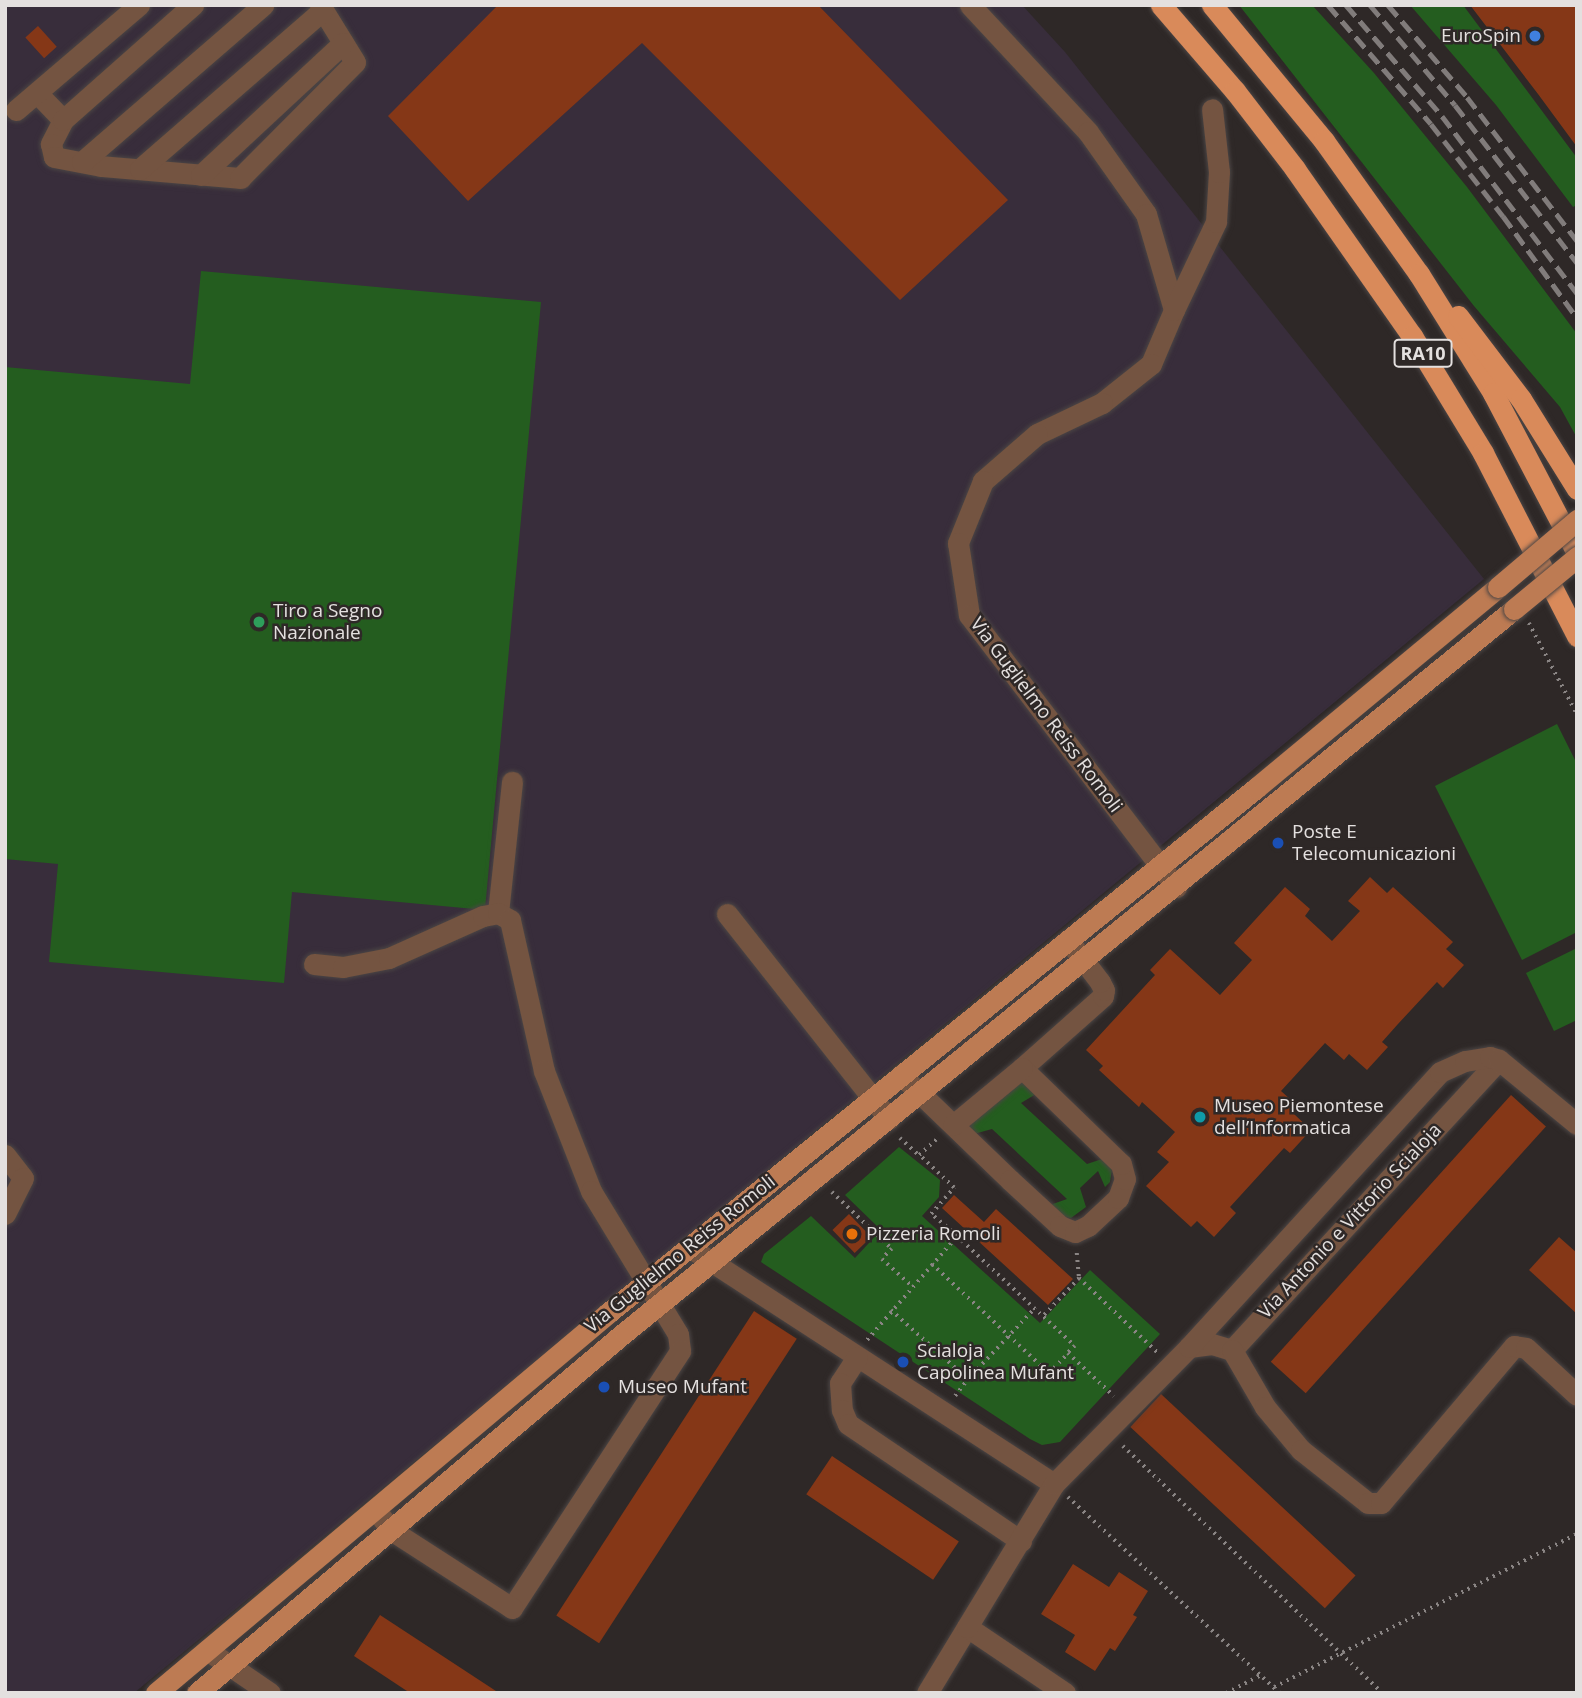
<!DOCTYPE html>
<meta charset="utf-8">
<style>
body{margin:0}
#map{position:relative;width:1582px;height:1698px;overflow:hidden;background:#2e2827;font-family:"Open Sans",sans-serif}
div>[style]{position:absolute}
.industrial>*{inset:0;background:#382d3b}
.green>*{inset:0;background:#245d1f}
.building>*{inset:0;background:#853717;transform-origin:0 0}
.path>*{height:3.5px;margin-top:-1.75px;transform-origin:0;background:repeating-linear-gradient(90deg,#8a8584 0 2px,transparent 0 7px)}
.roads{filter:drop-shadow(0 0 2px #4b4544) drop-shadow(0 0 2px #4b4544)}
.minor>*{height:21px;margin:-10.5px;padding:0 10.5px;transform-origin:10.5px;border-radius:10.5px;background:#745441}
.major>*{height:21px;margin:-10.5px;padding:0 10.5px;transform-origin:10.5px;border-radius:10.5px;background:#bd7b53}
.highway>*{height:21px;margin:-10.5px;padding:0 10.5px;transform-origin:10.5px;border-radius:10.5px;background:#d98a5a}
.rail>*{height:5px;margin-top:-2.5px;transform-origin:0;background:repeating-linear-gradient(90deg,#817c7b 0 14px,transparent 0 21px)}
.bridges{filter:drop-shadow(0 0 2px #4b4544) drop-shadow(0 0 2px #4b4544)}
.major-bridge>*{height:21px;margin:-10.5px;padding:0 10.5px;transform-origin:10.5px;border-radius:10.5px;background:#bd7b53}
.dots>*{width:19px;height:19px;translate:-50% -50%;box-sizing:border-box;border:4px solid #2e2827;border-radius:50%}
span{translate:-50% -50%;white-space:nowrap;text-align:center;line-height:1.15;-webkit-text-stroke:5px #2e2827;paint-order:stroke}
.shield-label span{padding:2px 5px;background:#2e2827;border:2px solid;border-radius:5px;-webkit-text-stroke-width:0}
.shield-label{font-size:18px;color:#e4e0df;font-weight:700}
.poi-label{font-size:19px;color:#e4e0df}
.right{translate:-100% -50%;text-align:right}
.left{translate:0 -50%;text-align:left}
.street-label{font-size:19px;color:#e4e0df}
.frame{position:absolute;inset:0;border:7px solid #e4e0df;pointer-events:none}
</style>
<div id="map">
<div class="industrial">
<i style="clip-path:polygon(5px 5px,1022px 5px,1065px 52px,1484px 579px,134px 1693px,5px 1693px)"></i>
</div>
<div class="green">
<i style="clip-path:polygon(1239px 5px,1312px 5px,1374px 73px,1467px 187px,1577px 334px,1577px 438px,1560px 407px,1474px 306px)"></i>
<i style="clip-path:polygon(1410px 5px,1463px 5px,1577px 158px,1577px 205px,1573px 207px,1496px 105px)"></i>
<i style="clip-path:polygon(201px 271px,541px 302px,485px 910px,292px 892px,284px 983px,49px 962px,58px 864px,5px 859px,5px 367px,190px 384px)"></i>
<i style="clip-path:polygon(1557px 724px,1577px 764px,1577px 932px,1522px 960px,1435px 786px)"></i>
<i style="clip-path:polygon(1577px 948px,1577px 1020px,1554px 1031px,1526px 973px)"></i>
<i style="clip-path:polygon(1021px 1082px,1026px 1083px,1036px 1094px,1021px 1103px,1087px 1164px,1105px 1158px,1112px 1169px,1110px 1182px,1105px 1187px,1098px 1171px,1080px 1188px,1086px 1207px,1071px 1218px,1063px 1217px,1050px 1205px,1067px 1199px,992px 1129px,974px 1134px,970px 1128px,969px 1120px)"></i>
<i style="clip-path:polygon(899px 1147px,940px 1180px,939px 1197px,922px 1216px,1040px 1323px,1090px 1270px,1160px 1334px,1060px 1442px,1042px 1445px,1030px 1439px,761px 1262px,764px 1254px,811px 1216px,855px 1258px,881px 1230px,845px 1195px)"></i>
</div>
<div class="building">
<i style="clip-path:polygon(498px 5px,818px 5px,1008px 200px,900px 300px,642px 43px,468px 201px,388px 116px)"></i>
<i style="clip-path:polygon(1470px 5px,1577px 5px,1577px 147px,1538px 94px)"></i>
<i style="left:38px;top:26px;width:28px;height:17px;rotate:48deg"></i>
<i style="clip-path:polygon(1370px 877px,1387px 893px,1393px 887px,1453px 942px,1446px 949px,1464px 965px,1443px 988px,1437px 982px,1398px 1024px,1382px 1042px,1388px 1047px,1367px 1070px,1349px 1054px,1344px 1060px,1325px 1043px,1281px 1091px,1300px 1108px,1294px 1114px,1311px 1130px,1290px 1153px,1284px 1148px,1230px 1207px,1236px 1213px,1214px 1237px,1197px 1221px,1191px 1227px,1146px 1186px,1169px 1162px,1157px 1152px,1175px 1132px,1142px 1102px,1139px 1107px,1099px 1070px,1103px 1066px,1086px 1050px,1155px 975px,1150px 970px,1170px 949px,1220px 995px,1252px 960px,1234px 943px,1285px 887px,1310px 909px,1305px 916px,1332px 941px,1360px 911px,1348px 901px)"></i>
<i style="left:1511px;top:1095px;width:47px;height:359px;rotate:42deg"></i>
<i style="clip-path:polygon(954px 1195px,984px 1222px,996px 1209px,1073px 1279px,1048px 1305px,942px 1208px)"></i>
<i style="left:849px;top:1214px;width:32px;height:23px;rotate:46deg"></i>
<i style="clip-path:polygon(1559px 1237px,1577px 1253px,1577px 1314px,1529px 1270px)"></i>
<i style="left:754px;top:1311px;width:51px;height:363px;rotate:33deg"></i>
<i style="left:1161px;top:1394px;width:266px;height:45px;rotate:43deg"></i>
<i style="left:832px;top:1456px;width:153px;height:46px;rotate:34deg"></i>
<i style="clip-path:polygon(1073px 1564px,1109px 1587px,1119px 1572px,1148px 1591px,1133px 1615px,1137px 1617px,1115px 1651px,1110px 1648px,1095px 1671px,1065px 1652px,1075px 1635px,1041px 1614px)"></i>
<i style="clip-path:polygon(380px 1615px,499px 1693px,410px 1693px,354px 1656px)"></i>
</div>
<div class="path">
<i style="left:1529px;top:623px;width:103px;rotate:62.2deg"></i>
<i style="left:900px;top:1138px;width:25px;rotate:42deg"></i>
<i style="left:832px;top:1192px;width:83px;rotate:43.5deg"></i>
<i style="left:892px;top:1249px;width:14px;rotate:135deg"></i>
<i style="left:882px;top:1259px;width:40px;rotate:42deg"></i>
<i style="left:957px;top:1236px;width:161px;rotate:43deg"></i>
<i style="left:1075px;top:1346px;width:10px;rotate:135deg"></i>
<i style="left:1077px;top:1253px;width:25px;rotate:85deg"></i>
<i style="left:1079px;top:1278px;width:108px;rotate:43.5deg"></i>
<i style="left:932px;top:1264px;width:160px;rotate:43deg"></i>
<i style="left:1049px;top:1373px;width:28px;rotate:-46deg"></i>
<i style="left:1068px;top:1353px;width:63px;rotate:43.1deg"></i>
<i style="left:891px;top:1310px;width:103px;rotate:41.9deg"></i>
<i style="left:968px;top:1379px;width:98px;rotate:-46.7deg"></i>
<i style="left:1044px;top:1315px;width:51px;rotate:-46.6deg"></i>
<i style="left:867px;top:1340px;width:138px;rotate:-49.1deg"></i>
<i style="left:957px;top:1236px;width:34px;rotate:-140deg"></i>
<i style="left:931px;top:1214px;width:35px;rotate:-49deg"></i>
<i style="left:954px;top:1188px;width:48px;rotate:-136.7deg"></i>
<i style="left:919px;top:1155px;width:24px;rotate:-42deg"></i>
<i style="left:955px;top:1396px;width:21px;rotate:-53deg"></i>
<i style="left:1123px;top:1446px;width:358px;rotate:43.6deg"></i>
<i style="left:1068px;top:1497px;width:289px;rotate:42.8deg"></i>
<i style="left:1274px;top:1687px;width:339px;rotate:-26.8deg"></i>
<i style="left:1226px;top:1693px;width:39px;rotate:-27deg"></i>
</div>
<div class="roads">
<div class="minor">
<i style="left:970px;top:5px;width:173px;rotate:47.1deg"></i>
<i style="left:1088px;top:132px;width:100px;rotate:54.7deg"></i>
<i style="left:1146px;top:214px;width:100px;rotate:73.7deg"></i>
<i style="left:1174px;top:310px;width:59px;rotate:113.1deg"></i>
<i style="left:1151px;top:364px;width:63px;rotate:141.5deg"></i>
<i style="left:1102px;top:403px;width:72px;rotate:154.5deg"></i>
<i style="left:1037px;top:434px;width:72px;rotate:139deg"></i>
<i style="left:983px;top:481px;width:67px;rotate:112deg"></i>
<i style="left:958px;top:543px;width:73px;rotate:81.3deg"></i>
<i style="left:969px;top:615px;width:342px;rotate:52.7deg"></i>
<i style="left:37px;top:93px;width:37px;rotate:46deg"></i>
<i style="left:63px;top:120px;width:27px;rotate:117deg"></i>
<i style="left:51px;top:144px;width:13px;rotate:77deg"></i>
<i style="left:54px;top:157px;width:48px;rotate:10.8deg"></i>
<i style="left:101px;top:166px;width:140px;rotate:4.9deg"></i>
<i style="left:240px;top:178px;width:163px;rotate:-45.2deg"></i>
<i style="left:355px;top:62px;width:67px;rotate:-121.6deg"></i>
<i style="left:16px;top:110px;width:162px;rotate:-40.5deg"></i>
<i style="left:63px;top:120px;width:174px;rotate:-41.5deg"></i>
<i style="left:82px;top:162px;width:240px;rotate:-40.9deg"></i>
<i style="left:140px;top:169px;width:242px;rotate:-41deg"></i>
<i style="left:201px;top:175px;width:194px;rotate:-42.9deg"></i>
<i style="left:1174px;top:310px;width:98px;rotate:-64.5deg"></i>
<i style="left:1216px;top:222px;width:50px;rotate:-86.6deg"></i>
<i style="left:1219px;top:172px;width:63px;rotate:-96.3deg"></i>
<i style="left:498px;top:913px;width:132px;rotate:-83.9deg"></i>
<i style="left:727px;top:914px;width:261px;rotate:51.7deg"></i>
<i style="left:314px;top:964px;width:29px;rotate:6deg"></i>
<i style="left:343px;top:967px;width:47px;rotate:-11.1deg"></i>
<i style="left:389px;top:958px;width:103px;rotate:-24.1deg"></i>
<i style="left:483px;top:916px;width:15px;rotate:-11deg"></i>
<i style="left:498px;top:913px;width:14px;rotate:30deg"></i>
<i style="left:510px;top:920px;width:155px;rotate:77.3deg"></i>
<i style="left:544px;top:1071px;width:129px;rotate:68.6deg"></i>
<i style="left:591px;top:1191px;width:167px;rotate:58.7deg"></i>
<i style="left:678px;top:1334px;width:17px;rotate:83deg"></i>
<i style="left:680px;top:1351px;width:307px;rotate:123.2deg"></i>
<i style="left:512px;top:1608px;width:144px;rotate:-147.2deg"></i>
<i style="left:391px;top:1530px;width:26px;rotate:-127deg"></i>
<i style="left:1022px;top:1068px;width:108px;rotate:-41.6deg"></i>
<i style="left:1103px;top:996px;width:6px;rotate:-81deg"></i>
<i style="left:1104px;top:990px;width:9px;rotate:-117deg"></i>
<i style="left:1100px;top:982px;width:53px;rotate:-127.3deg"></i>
<i style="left:901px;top:1075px;width:151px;rotate:43.9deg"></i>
<i style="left:1010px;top:1180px;width:68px;rotate:42.6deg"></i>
<i style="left:1060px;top:1226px;width:16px;rotate:22deg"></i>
<i style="left:1075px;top:1232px;width:14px;rotate:-25deg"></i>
<i style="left:1088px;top:1226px;width:41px;rotate:-43deg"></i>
<i style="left:1118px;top:1198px;width:20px;rotate:-70deg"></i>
<i style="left:1125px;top:1179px;width:16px;rotate:-105deg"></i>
<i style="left:1121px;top:1164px;width:138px;rotate:-135.9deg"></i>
<i style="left:1022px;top:1068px;width:89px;rotate:140.4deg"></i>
<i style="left:5px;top:1155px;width:29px;rotate:52deg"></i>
<i style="left:23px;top:1178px;width:40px;rotate:116.6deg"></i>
<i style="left:689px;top:1247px;width:435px;rotate:33deg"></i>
<i style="left:1189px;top:1347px;width:23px;rotate:-7deg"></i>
<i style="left:1212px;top:1344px;width:21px;rotate:17deg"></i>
<i style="left:1232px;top:1350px;width:394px;rotate:-47.4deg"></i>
<i style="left:1232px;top:1350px;width:66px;rotate:59.9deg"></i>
<i style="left:1265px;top:1407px;width:56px;rotate:50.1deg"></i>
<i style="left:1301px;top:1450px;width:85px;rotate:38.3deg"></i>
<i style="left:1368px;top:1503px;width:13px"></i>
<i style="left:1381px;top:1503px;width:206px;rotate:-49.7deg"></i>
<i style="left:1514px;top:1346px;width:12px;rotate:9deg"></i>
<i style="left:1526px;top:1348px;width:69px;rotate:42.7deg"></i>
<i style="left:857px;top:1357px;width:31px;rotate:123deg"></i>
<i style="left:840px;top:1383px;width:27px;rotate:86deg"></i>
<i style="left:842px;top:1410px;width:15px;rotate:67deg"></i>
<i style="left:848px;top:1424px;width:209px;rotate:34.1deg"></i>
<i style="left:207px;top:1650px;width:76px;rotate:34.3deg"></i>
<i style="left:927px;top:1693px;width:77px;rotate:-58.8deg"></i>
<i style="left:1065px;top:1693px;width:118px;rotate:-146deg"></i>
<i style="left:967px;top:1627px;width:167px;rotate:-58.7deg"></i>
<i style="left:1054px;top:1484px;width:192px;rotate:-45.4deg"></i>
<i style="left:1189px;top:1347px;width:372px;rotate:-47.6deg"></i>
<i style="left:1440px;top:1072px;width:27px;rotate:-24deg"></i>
<i style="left:1465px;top:1061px;width:25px;rotate:-9deg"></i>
<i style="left:1490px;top:1057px;width:9px;rotate:18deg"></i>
<i style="left:1499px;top:1060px;width:101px;rotate:39.4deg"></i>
</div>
<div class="major">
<i style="left:156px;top:1693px;width:591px;rotate:-40.05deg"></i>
<i style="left:608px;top:1313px;width:834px;rotate:-39.01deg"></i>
<i style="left:1256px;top:788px;width:315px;rotate:-39.7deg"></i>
<i style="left:197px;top:1693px;width:560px;rotate:-40.15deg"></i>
<i style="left:625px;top:1332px;width:1146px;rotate:-39.12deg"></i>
</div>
<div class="highway">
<i style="left:1161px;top:5px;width:113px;rotate:49.3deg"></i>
<i style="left:1235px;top:91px;width:98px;rotate:52.4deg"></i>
<i style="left:1295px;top:169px;width:204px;rotate:55deg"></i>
<i style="left:1412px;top:336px;width:137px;rotate:58.7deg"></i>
<i style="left:1483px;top:453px;width:206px;rotate:62.8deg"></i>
<i style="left:1212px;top:5px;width:176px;rotate:50.5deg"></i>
<i style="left:1324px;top:141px;width:163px;rotate:54.5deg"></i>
<i style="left:1419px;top:274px;width:140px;rotate:58.1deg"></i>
<i style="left:1493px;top:393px;width:181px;rotate:62.3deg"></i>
<i style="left:1458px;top:316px;width:104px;rotate:52.8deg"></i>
<i style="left:1521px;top:399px;width:106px;rotate:58.1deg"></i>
</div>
</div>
<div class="rail">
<i style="left:1328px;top:5px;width:157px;rotate:49.1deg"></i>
<i style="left:1431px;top:124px;width:117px;rotate:52deg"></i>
<i style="left:1503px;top:216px;width:126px;rotate:54deg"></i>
<i style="left:1346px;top:5px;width:147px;rotate:49.1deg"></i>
<i style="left:1442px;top:116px;width:223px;rotate:52.7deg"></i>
<i style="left:1370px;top:5px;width:131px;rotate:49.6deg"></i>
<i style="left:1455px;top:105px;width:200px;rotate:52.3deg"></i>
<i style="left:1388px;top:5px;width:121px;rotate:49.3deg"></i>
<i style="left:1467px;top:97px;width:181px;rotate:52.6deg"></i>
</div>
<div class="bridges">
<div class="major-bridge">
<i style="left:1498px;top:587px;width:104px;rotate:-40.3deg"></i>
<i style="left:1514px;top:609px;width:82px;rotate:-39.5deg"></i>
</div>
</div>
<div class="dots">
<i style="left:1535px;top:36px;background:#3f7fe0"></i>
<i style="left:259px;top:622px;background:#2e9e5b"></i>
<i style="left:1278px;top:843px;background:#1a4fb4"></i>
<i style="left:1200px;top:1117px;background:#0f9aa8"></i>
<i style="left:852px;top:1234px;background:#e8710a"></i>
<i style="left:903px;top:1362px;background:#1a4fb4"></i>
<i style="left:604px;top:1387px;background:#1a4fb4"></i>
</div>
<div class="shield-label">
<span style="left:1423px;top:353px">RA10</span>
</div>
<div class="poi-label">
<span class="right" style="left:1521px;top:36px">EuroSpin</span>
<span class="left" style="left:273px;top:622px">Tiro a Segno<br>Nazionale</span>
<span class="left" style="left:1292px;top:843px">Poste E<br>Telecomunicazioni</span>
<span class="left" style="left:1214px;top:1117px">Museo Piemontese<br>dell’Informatica</span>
<span class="left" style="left:866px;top:1234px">Pizzeria Romoli</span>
<span class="left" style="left:917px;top:1362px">Scialoja<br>Capolinea Mufant</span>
<span class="left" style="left:618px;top:1387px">Museo Mufant</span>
</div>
<div class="street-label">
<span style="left:1046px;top:715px;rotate:53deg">Via Guglielmo Reiss Romoli</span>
<span style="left:1350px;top:1221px;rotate:-47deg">Via Antonio e Vittorio Scialoja</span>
<span style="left:680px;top:1254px;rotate:-39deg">Via Guglielmo Reiss Romoli</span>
</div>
<div class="frame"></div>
</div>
